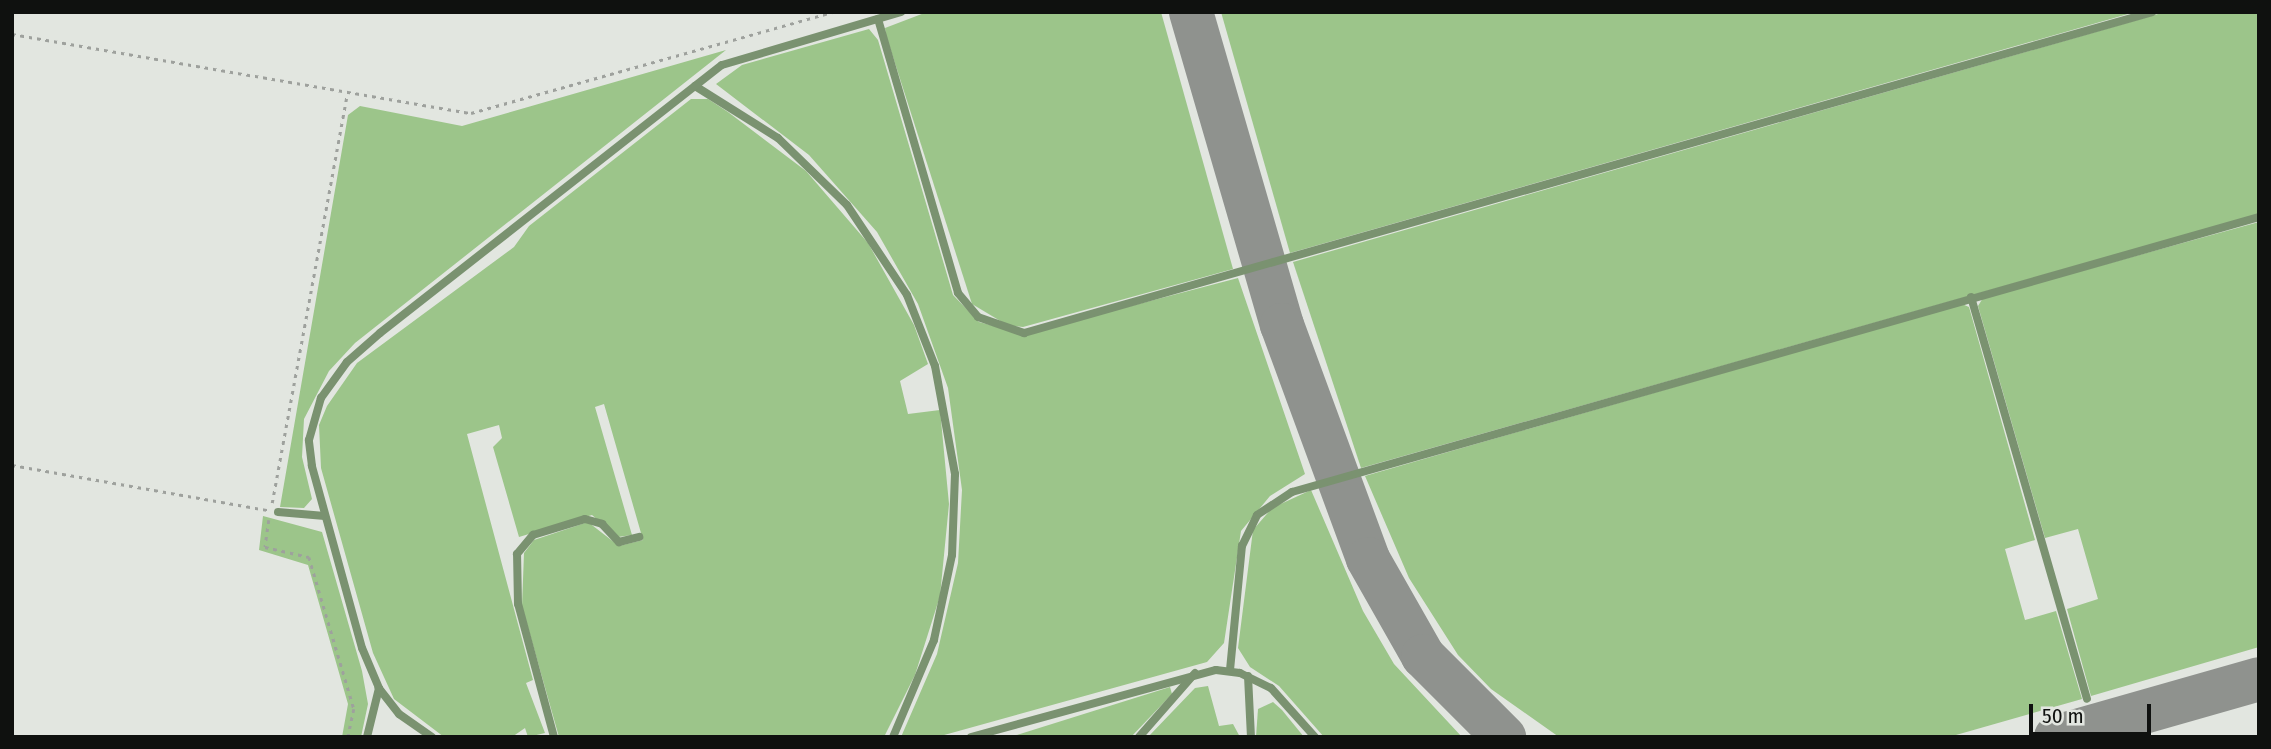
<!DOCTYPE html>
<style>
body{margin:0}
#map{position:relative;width:2271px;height:749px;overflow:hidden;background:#e2e6e0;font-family:"Fira Sans Condensed",sans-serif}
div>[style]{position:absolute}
.green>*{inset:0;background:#9cc58a}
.taxiway>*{height:44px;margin:-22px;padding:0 22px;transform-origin:22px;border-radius:22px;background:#8f928e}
.path>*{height:2.5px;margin-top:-1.25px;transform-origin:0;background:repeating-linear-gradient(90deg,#9ea19d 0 3.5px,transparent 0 8.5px)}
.lane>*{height:8px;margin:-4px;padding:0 4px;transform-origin:4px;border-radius:4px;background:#7a9270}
span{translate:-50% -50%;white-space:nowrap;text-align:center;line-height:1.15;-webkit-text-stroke:6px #e2e6e0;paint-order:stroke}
.frame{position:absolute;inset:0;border:14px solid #0f110f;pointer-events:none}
.scale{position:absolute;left:2029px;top:704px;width:122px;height:32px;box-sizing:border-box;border:4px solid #0f110f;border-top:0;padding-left:9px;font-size:21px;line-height:24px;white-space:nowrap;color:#0f110f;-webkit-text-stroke:5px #e2e6e0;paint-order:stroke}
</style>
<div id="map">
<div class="green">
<i style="clip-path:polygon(927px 12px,1161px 12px,1233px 269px,1023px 327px,1007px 325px,972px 304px,886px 35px,885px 28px)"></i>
<i style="clip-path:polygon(1221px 12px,2135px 12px,1290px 253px)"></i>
<i style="clip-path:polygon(2165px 12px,2259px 12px,2259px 214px,1361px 468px,1293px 262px)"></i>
<i style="clip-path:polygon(869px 29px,878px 40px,953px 295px,979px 322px,1024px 334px,1238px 278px,1305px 474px,1270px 496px,1241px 531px,1224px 643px,1207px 662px,937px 737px,901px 737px,937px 654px,958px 563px,962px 490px,948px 388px,918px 304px,877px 232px,809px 155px,716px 84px,742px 65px)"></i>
<i style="clip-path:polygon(726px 50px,355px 343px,329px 371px,304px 419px,302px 457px,312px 499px,304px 508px,280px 507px,348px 115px,360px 106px,462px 126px)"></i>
<i style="clip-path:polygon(691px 99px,708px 99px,728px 112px,806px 171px,868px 243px,914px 325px,928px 364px,900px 381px,908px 414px,940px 410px,949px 504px,940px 596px,915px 675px,884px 737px,559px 737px,522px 606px,524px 553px,534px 540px,588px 522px,619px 546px,643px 540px,604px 404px,595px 407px,632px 535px,618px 537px,592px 515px,519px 537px,493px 447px,502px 438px,499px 425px,467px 434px,533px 680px,526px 683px,545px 733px,528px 737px,525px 728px,512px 737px,444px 737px,394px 699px,373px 653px,321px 468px,319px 425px,327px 406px,357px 363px,514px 247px,529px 226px)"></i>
<i style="clip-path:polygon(2259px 222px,2259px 647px,2091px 696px,2067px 609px,2098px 599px,2078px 529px,2045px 538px,1978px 306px,1983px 298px)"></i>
<i style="clip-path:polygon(1962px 304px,1969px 307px,2035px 540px,2005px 549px,2025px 620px,2056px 611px,2082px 699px,1949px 737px,1559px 737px,1491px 689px,1458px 655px,1409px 578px,1365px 476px)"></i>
<i style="clip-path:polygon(1311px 490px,1363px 611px,1394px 664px,1462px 737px,1324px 737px,1279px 686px,1250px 667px,1238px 648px,1253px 530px,1272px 508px)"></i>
<i style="clip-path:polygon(263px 516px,322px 532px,362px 671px,368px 704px,361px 737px,342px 737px,348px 704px,308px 565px,259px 550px)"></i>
<i style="clip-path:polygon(1208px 686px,1219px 726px,1233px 724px,1240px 737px,1148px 737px,1195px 688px)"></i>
<i style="clip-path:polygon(1170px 687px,1172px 694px,1131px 737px,1010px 737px)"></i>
<i style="clip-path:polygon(1273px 702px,1282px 710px,1304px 737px,1256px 737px,1258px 709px)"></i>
</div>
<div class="taxiway">
<i style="left:1191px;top:12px;width:326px;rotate:73.8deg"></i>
<i style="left:1282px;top:325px;width:249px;rotate:69.8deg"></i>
<i style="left:1368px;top:559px;width:112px;rotate:60.4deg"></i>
<i style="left:1423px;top:656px;width:115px;rotate:45deg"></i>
<i style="left:2056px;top:737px;width:211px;rotate:-15.9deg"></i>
</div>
<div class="path">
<i style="left:12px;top:34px;width:466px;rotate:9.8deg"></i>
<i style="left:471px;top:113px;width:376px;rotate:-15.6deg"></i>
<i style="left:12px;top:465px;width:260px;rotate:10deg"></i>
<i style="left:272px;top:503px;width:417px;rotate:-79.6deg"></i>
<i style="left:269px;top:520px;width:27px;rotate:98deg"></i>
<i style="left:265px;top:547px;width:45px;rotate:12.8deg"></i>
<i style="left:309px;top:557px;width:159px;rotate:73.5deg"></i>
<i style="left:354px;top:709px;width:29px;rotate:102deg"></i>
</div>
<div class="lane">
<i style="left:878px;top:19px;width:285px;rotate:73.7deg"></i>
<i style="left:958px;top:293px;width:31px;rotate:50deg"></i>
<i style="left:978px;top:317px;width:49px;rotate:19.2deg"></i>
<i style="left:1024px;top:333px;width:1173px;rotate:-15.88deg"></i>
<i style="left:695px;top:86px;width:98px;rotate:32.1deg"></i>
<i style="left:778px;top:138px;width:96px;rotate:44.2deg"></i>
<i style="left:847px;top:205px;width:108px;rotate:56.3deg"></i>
<i style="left:907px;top:295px;width:76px;rotate:68.5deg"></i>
<i style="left:935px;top:366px;width:110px;rotate:79.5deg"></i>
<i style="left:955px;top:474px;width:81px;rotate:92.1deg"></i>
<i style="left:952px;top:555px;width:87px;rotate:102deg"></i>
<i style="left:934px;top:640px;width:105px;rotate:112.9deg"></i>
<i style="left:1971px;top:297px;width:418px;rotate:73.9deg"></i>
<i style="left:278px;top:512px;width:47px;rotate:4.9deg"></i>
<i style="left:1230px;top:670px;width:125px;rotate:-84.5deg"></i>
<i style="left:1242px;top:546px;width:34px;rotate:-64deg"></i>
<i style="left:1257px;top:515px;width:42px;rotate:-33.3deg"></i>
<i style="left:1292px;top:492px;width:1005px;rotate:-15.87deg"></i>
<i style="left:1248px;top:676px;width:61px;rotate:87.2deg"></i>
<i style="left:367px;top:737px;width:50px;rotate:-76.2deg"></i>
<i style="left:432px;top:737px;width:40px;rotate:-145.1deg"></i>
<i style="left:399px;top:714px;width:33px;rotate:-128deg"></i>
<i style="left:379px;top:688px;width:43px;rotate:-113deg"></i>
<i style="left:362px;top:648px;width:189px;rotate:-105.4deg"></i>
<i style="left:312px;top:466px;width:26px;rotate:-97deg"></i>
<i style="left:309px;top:440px;width:44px;rotate:-74.1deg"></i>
<i style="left:321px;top:398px;width:44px;rotate:-54.2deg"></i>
<i style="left:347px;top:362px;width:44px;rotate:-41.3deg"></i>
<i style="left:380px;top:333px;width:434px;rotate:-38.1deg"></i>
<i style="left:722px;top:65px;width:187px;rotate:-16.5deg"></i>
<i style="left:554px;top:737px;width:138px;rotate:-105.1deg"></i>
<i style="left:518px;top:604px;width:50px;rotate:-91.1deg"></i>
<i style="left:517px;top:554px;width:25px;rotate:-50deg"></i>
<i style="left:533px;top:535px;width:54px;rotate:-17.1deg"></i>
<i style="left:585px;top:519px;width:18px;rotate:16deg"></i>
<i style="left:602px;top:524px;width:25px;rotate:47deg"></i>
<i style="left:619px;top:542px;width:21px;rotate:-14deg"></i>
<i style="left:971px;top:737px;width:254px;rotate:-15.3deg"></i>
<i style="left:1216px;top:670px;width:24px;rotate:7deg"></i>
<i style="left:1240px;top:673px;width:34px;rotate:26deg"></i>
<i style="left:1271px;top:688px;width:66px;rotate:48.1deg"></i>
<i style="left:1139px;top:737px;width:85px;rotate:-48.8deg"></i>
</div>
<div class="frame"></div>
<div class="scale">50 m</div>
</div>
